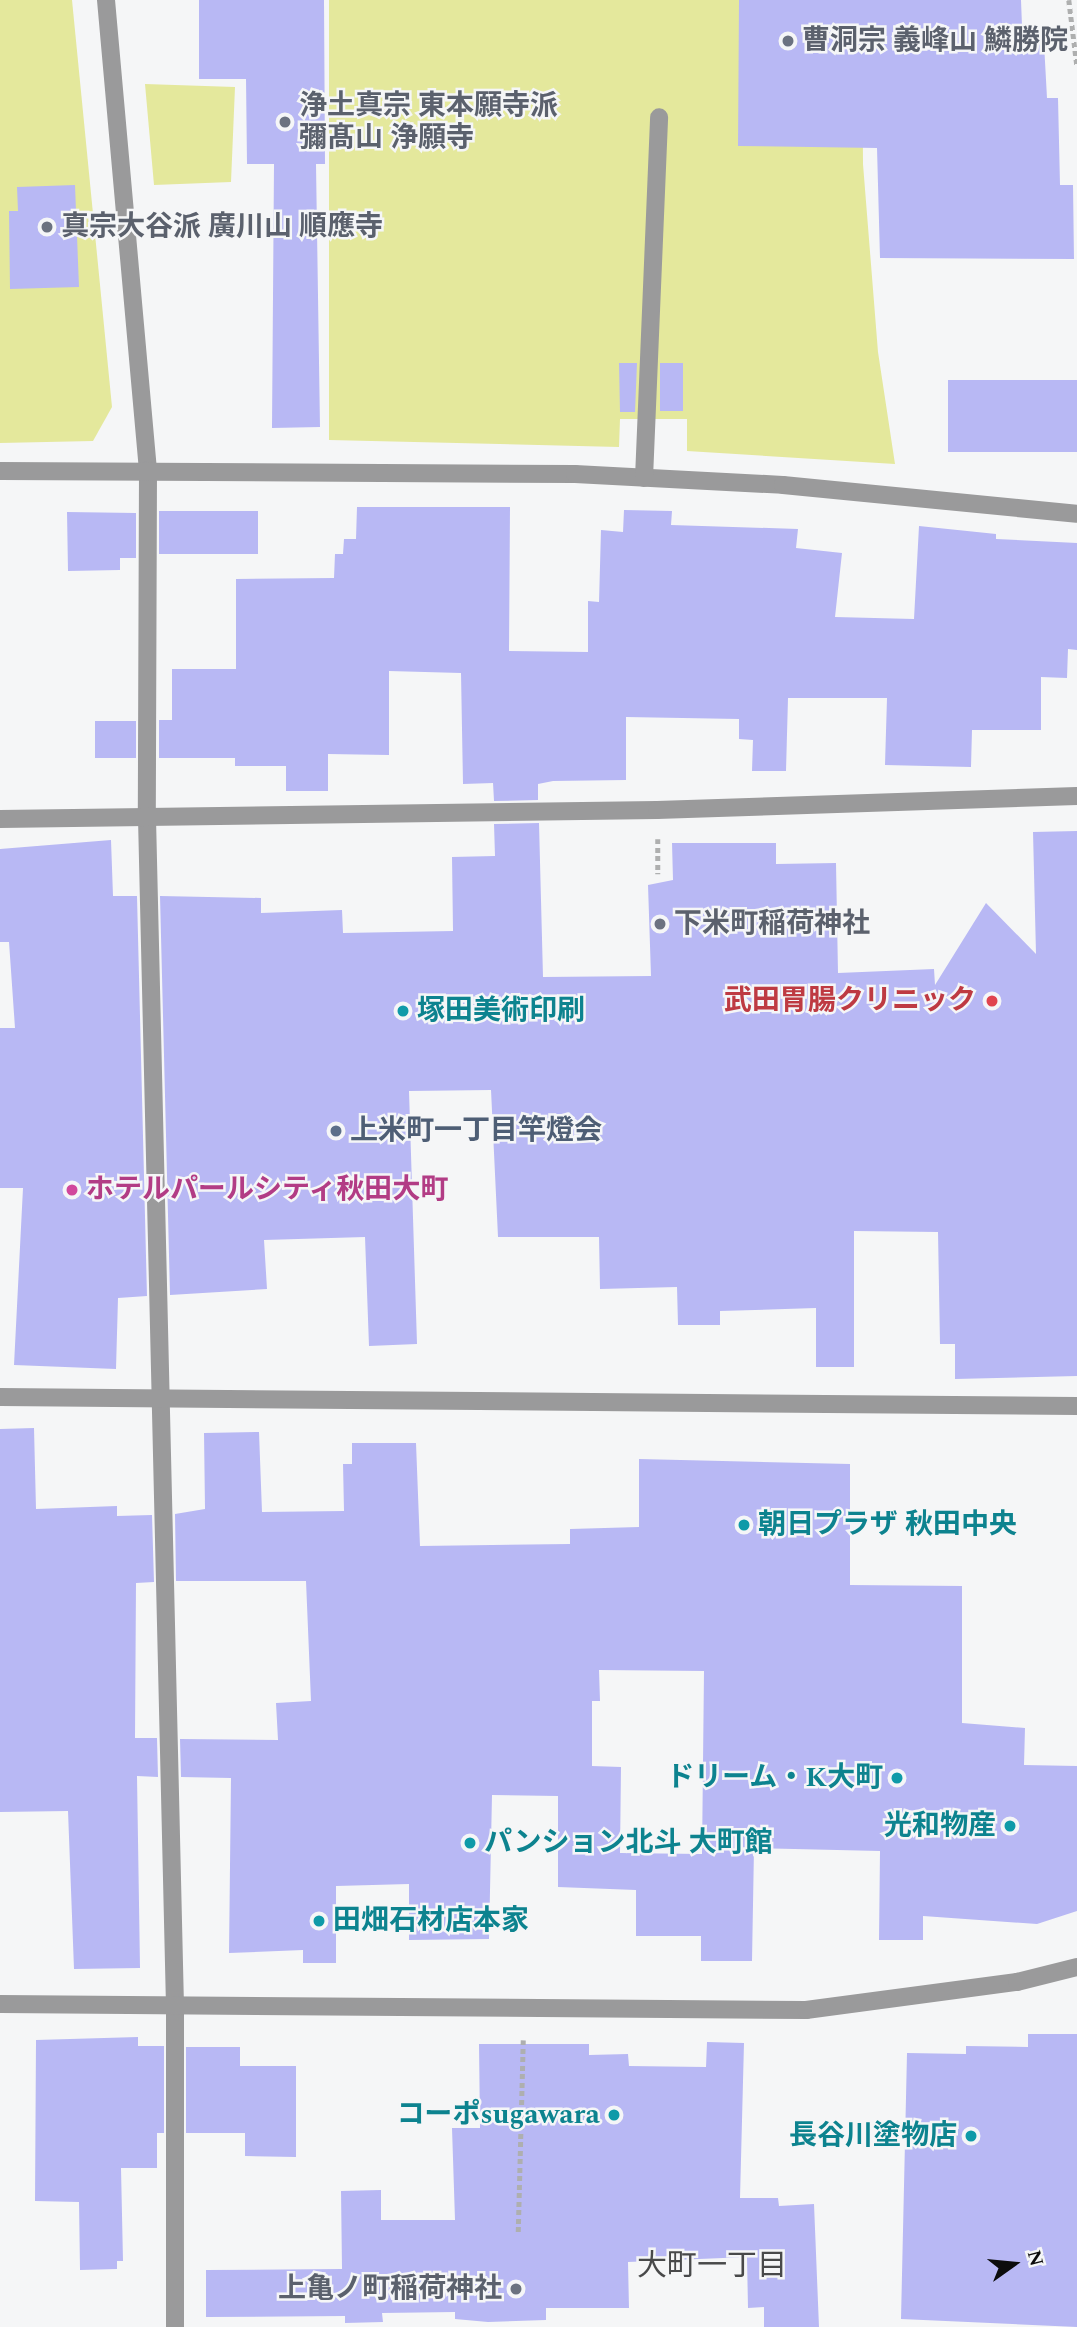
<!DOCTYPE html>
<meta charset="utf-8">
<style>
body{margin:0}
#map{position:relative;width:1077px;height:2327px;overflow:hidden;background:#f5f6f7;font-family:Spectral,"Noto Sans JP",serif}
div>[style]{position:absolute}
.green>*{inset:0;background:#e4e89c}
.building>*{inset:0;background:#b8b8f4;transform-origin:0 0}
.path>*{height:4.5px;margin-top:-2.25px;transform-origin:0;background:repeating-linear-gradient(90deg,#aeafaf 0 5px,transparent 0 8.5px)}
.minor>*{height:18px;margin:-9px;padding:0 9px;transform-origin:9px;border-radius:9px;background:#9a9a9b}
.dots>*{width:19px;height:19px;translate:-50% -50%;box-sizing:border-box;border:4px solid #f5f6f7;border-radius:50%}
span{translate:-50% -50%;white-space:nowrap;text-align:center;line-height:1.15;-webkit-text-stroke:5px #f5f6f7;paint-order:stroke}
.worship-label{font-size:28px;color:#5b616d;font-weight:700}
.left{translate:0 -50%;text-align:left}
.right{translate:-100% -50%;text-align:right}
.health-label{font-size:28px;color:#be3a42;font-weight:700}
.culture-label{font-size:28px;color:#0d838f;font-weight:700}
.service-label{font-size:28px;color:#4e5e75;font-weight:700}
.hotel-label{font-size:28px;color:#b23c85;font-weight:700}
.neighbourhood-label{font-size:30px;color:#48494a}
.north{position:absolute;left:979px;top:2229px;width:70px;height:70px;-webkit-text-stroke:5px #f5f6f7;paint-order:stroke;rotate:75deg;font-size:19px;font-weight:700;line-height:28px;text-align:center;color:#0c0c0c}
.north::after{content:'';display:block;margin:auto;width:24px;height:32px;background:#0c0c0c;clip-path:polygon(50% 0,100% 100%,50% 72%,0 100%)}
</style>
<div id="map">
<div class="green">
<i style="clip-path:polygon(0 0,72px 0,112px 407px,93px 441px,0 443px)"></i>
<i style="clip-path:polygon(329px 0,862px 0,863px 164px,878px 352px,895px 464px,687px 451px,687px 419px,620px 419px,619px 447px,329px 440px)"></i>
<i style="clip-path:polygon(145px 84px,235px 87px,231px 182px,154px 185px)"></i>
</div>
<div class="building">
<i style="clip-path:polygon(199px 0,324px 0,325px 164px,316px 164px,320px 427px,272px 428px,274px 164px,247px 164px,246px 79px,199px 79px)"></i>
<i style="clip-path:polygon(739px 0,1021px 0,1022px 26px,1043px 25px,1047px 98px,1058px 98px,1060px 185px,1073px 185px,1074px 259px,880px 258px,877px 148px,738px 146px)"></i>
<i style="clip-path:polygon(75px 185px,79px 287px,10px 289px,9px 211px,18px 211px,17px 187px)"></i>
<i style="clip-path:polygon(619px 363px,637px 363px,635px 412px,620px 412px)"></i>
<i style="left:660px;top:363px;width:23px;height:48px"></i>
<i style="left:1077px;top:380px;width:72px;height:129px;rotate:90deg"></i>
<i style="clip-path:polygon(357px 507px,510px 507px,509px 651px,588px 652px,588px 601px,599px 602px,601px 530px,623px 532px,624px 510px,672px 511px,671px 525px,798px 529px,796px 548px,842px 553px,835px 617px,914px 619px,919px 526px,996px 534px,996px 539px,1077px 543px,1077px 650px,1068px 649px,1067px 678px,1041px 677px,1041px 730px,972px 730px,971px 767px,885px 765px,887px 698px,788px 698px,786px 771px,752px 771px,753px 740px,739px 739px,739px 719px,626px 717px,626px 780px,553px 781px,538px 784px,538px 800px,494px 801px,493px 783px,463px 784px,461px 673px,389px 671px,389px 755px,328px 754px,328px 791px,286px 791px,286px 766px,235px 766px,235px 758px,159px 758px,159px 720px,172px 720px,172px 669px,236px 669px,236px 579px,334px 578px,335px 554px,343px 554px,344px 539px,356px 539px)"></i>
<i style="left:258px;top:511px;width:43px;height:99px;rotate:90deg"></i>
<i style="clip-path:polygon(67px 512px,136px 513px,136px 558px,120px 558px,120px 570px,68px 571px)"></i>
<i style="left:136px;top:721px;width:37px;height:41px;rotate:90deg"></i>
<i style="clip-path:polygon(539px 823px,543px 977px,651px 976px,648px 885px,673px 880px,672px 843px,776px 843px,776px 864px,836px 863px,838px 973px,934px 969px,935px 985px,986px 903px,1036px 954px,1033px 832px,1077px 831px,1077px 1376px,955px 1379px,955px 1344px,940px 1344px,938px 1232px,854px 1231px,854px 1367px,816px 1367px,816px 1308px,720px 1311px,720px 1325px,678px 1325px,677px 1287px,600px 1289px,599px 1237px,498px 1237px,491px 1090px,409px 1091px,417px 1344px,369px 1346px,365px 1237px,264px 1240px,267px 1289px,170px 1295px,160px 896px,261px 898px,261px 913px,342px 910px,343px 933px,453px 931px,452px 857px,495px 856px,494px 824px)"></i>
<i style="clip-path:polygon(111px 840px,113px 896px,137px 896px,147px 1296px,118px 1298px,116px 1369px,14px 1365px,23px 1188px,0 1188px,0 1028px,15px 1028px,9px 942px,0 942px,0 849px)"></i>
<i style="clip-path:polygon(34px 1428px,36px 1509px,117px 1506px,117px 1516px,152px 1515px,154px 1582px,136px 1583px,135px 1738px,157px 1738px,158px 1777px,137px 1776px,140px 1968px,74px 1969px,68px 1811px,0 1812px,0 1429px)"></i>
<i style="clip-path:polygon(evenodd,259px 1432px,262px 1512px,344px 1511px,343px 1464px,352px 1464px,352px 1443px,416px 1443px,420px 1546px,570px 1544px,570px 1529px,639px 1527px,639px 1459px,850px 1464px,850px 1585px,962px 1586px,962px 1723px,1025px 1728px,1024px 1765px,1077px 1766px,1077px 1911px,1037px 1924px,923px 1916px,923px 1940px,879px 1940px,880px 1851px,754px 1848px,752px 1961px,701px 1961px,701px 1936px,636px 1936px,636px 1890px,558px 1887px,558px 1796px,492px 1795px,489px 1939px,409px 1940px,409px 1884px,336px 1886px,336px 1963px,303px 1963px,303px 1950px,229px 1953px,231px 1778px,181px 1777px,180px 1739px,278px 1740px,276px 1703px,311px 1701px,306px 1581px,176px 1581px,175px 1514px,205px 1509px,204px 1433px,259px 1432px,599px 1670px,704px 1671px,702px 1854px,620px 1853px,621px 1767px,592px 1766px,592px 1701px,600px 1701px,599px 1670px)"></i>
<i style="clip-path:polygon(1028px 2034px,1077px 2034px,1077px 2327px,901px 2319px,907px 2053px,966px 2054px,966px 2046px,1028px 2047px)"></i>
<i style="clip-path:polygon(138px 2037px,138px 2046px,164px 2046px,164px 2133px,157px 2133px,157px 2168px,121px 2168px,123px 2261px,117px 2261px,117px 2269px,80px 2270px,79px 2202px,35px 2201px,36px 2040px)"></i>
<i style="clip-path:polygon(707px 2042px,744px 2043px,740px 2198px,778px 2198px,779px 2206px,814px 2204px,819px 2327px,764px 2327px,764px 2307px,748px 2308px,747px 2257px,628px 2262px,629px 2308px,546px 2308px,546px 2320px,488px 2322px,455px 2319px,455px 2312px,382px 2313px,383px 2322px,345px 2323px,345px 2316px,206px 2317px,206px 2270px,342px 2269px,341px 2191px,381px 2190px,381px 2220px,455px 2220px,452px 2128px,480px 2128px,479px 2044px,589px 2044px,589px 2055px,628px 2054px,629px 2066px,706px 2067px)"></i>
<i style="clip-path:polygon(186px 2047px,240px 2047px,240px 2066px,296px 2066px,296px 2157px,245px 2156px,245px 2133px,186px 2133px)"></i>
</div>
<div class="path">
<i style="left:1069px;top:0;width:65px;rotate:83deg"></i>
<i style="left:658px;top:839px;width:35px;rotate:90deg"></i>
<i style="left:518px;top:2232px;width:192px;rotate:-88.5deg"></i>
</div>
<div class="minor">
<i style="left:106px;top:0;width:472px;rotate:84.9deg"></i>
<i style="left:148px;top:470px;width:348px;rotate:90.2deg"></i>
<i style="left:147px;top:818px;width:1187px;rotate:88.65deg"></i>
<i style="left:175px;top:2005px;width:322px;rotate:90deg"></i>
<i style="left:0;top:471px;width:575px;rotate:0.3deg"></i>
<i style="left:575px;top:474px;width:208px;rotate:3deg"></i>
<i style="left:783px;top:485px;width:295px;rotate:5.6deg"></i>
<i style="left:644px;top:478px;width:361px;rotate:-87.6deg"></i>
<i style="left:0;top:819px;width:657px;rotate:-0.78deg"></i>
<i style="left:657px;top:810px;width:420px;rotate:-1.9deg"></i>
<i style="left:0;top:1397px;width:1077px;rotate:0.48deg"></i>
<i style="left:0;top:2004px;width:806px;rotate:0.43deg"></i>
<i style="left:806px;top:2010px;width:213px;rotate:-7.6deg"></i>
<i style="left:1017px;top:1982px;width:62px;rotate:-14deg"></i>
</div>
<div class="dots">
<i style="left:788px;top:41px;background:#6b7280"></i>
<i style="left:285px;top:122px;background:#6b7280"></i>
<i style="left:47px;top:227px;background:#6b7280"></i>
<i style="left:660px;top:924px;background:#6b7280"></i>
<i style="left:992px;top:1001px;background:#e0444e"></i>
<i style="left:403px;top:1011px;background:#0f9aa8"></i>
<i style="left:336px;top:1131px;background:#5c6f8a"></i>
<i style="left:72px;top:1190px;background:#d1479c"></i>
<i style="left:744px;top:1525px;background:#0f9aa8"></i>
<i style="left:897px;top:1778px;background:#0f9aa8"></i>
<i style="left:1010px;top:1826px;background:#0f9aa8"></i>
<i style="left:470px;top:1843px;background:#0f9aa8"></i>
<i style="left:319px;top:1921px;background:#0f9aa8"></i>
<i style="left:614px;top:2115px;background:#0f9aa8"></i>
<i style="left:971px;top:2136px;background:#0f9aa8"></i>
<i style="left:516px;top:2289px;background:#6b7280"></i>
</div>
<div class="worship-label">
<span class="left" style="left:802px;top:41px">曹洞宗 義峰山 鱗勝院</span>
<span class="left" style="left:299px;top:122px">浄土真宗 東本願寺派<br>彌髙山 浄願寺</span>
<span class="left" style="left:61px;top:227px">真宗大谷派 廣川山 順應寺</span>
<span class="left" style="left:674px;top:924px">下米町稲荷神社</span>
<span class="right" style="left:502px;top:2289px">上亀ノ町稲荷神社</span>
</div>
<div class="health-label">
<span class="right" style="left:976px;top:1001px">武田胃腸クリニック</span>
</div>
<div class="culture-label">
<span class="left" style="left:417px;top:1011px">塚田美術印刷</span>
<span class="left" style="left:758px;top:1525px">朝日プラザ 秋田中央</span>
<span class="right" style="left:883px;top:1778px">ドリーム・K大町</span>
<span class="right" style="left:996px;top:1826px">光和物産</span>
<span class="left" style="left:484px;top:1843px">パンション北斗 大町館</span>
<span class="left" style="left:333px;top:1921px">田畑石材店本家</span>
<span class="right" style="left:600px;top:2115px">コーポsugawara</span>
<span class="right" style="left:957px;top:2136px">長谷川塗物店</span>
</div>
<div class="service-label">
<span class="left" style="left:350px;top:1131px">上米町一丁目竿燈会</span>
</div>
<div class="hotel-label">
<span class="left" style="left:86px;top:1190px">ホテルパールシティ秋田大町</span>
</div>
<div class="neighbourhood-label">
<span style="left:712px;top:2266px">大町一丁目</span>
</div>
<div class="north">N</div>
</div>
